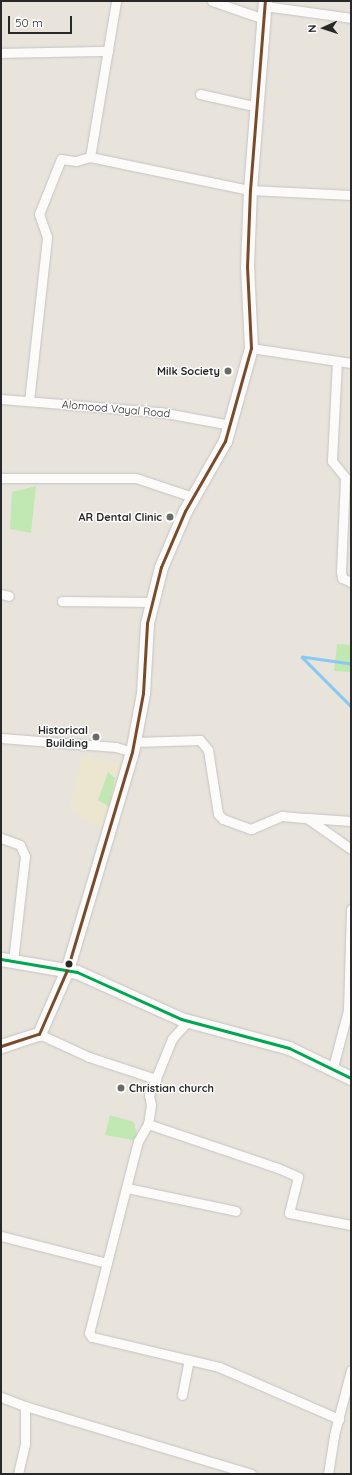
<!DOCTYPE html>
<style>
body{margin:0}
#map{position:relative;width:352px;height:1475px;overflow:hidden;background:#e8e4dc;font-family:Quicksand,sans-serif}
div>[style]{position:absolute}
.education>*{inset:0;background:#ece6d0}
.green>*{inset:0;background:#c1e7b2}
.stream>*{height:2.5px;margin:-1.25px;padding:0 1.25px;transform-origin:1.25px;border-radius:1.25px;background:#89c8f0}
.roads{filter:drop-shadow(0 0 1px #c4c3c3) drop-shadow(0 0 1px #c4c3c3)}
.street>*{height:9px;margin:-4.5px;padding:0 4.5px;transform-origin:4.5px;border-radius:4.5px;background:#fcfbfa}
.secondary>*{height:13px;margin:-6.5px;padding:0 6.5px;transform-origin:6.5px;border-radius:6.5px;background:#fcfbfa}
.bus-1>*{height:3px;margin:-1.5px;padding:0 1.5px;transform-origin:1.5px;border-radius:1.5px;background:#00a651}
.bus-2>*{height:3px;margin:-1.5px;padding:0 1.5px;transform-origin:1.5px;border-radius:1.5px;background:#7a4b2a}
.dots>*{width:11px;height:11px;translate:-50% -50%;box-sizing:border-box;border:2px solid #fff;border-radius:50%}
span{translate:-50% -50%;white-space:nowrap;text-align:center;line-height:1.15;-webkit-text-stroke:3px #fff;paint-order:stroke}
.poi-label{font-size:11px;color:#282828;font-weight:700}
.right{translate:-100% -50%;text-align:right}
.left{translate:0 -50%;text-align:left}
.street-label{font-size:11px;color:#282828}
.frame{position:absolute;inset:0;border:2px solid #282828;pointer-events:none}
.north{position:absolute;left:304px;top:8px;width:40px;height:40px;-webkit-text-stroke:3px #fff;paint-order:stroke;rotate:267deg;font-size:11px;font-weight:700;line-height:16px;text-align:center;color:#282828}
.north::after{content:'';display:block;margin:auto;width:14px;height:18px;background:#282828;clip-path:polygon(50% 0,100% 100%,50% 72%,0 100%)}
.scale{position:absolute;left:8px;top:16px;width:64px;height:18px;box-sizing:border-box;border:2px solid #282828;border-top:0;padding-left:5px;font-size:12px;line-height:14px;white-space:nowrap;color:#282828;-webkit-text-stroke:3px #fff;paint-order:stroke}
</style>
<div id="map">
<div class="education">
<i style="clip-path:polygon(83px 756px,125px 765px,104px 830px,69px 809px)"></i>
</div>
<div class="green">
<i style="clip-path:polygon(36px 486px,31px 533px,10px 529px,12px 492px)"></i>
<i style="clip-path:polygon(337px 644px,351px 645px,351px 672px,334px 671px)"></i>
<i style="clip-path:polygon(108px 772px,115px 778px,109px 807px,98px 800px)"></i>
<i style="clip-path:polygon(110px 1115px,134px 1122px,138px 1141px,105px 1135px)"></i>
</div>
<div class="stream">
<i style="left:351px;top:664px;width:49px;rotate:-171.9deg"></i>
<i style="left:302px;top:657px;width:69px;rotate:45deg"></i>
</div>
<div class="roads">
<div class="street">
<i style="left:212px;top:1px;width:55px;rotate:19.1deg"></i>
<i style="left:265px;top:6px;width:87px;rotate:7.9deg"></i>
<i style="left:1px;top:53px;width:107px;rotate:-1.1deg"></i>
<i style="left:200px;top:94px;width:59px;rotate:12.6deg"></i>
<i style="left:90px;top:157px;width:163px;rotate:11.7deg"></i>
<i style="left:250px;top:190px;width:101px;rotate:2.8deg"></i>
<i style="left:251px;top:348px;width:101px;rotate:8.5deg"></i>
<i style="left:337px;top:361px;width:100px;rotate:92.9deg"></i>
<i style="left:332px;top:461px;width:21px;rotate:51deg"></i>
<i style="left:345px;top:477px;width:94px;rotate:92.4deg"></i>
<i style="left:341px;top:571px;width:7px;rotate:82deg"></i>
<i style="left:342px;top:578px;width:10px;rotate:24deg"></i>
<i style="left:1px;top:399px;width:160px;rotate:4.7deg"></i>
<i style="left:160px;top:412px;width:71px;rotate:10.5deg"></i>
<i style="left:29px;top:401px;width:165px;rotate:-83.7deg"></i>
<i style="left:47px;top:237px;width:24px;rotate:-109deg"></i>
<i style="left:39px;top:214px;width:59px;rotate:-68.2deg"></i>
<i style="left:61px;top:159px;width:15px;rotate:8deg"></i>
<i style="left:76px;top:161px;width:15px;rotate:-16deg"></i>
<i style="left:90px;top:157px;width:158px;rotate:-80.5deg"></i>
<i style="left:1px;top:478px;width:135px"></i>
<i style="left:136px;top:478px;width:60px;rotate:18.4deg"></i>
<i style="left:1px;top:594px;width:8px;rotate:14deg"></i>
<i style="left:62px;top:601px;width:91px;rotate:0.6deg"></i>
<i style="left:1px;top:738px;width:115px;rotate:4.5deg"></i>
<i style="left:116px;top:747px;width:17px;rotate:17deg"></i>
<i style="left:134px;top:742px;width:66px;rotate:-1.7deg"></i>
<i style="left:200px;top:740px;width:13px;rotate:51deg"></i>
<i style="left:208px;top:750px;width:65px;rotate:81.1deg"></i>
<i style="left:218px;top:814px;width:7px;rotate:45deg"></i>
<i style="left:223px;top:819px;width:30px;rotate:20deg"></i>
<i style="left:251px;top:829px;width:34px;rotate:-23deg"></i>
<i style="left:282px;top:816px;width:25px;rotate:5deg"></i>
<i style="left:307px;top:818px;width:54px;rotate:35.2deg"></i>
<i style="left:308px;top:818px;width:43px;rotate:4deg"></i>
<i style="left:1px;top:838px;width:20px;rotate:20deg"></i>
<i style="left:20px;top:845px;width:12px;rotate:66deg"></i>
<i style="left:25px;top:856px;width:107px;rotate:96.5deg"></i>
<i style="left:188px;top:1021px;width:24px;rotate:132deg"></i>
<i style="left:172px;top:1039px;width:61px;rotate:112.3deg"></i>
<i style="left:149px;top:1095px;width:10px;rotate:79deg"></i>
<i style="left:151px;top:1105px;width:19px;rotate:99deg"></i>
<i style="left:148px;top:1124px;width:20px;rotate:120deg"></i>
<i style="left:138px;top:1141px;width:198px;rotate:104.3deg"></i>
<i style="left:89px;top:1333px;width:5px;rotate:53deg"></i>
<i style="left:92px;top:1337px;width:130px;rotate:13.3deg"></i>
<i style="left:219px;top:1367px;width:131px;rotate:23.4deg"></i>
<i style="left:39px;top:1034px;width:55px;rotate:24.7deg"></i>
<i style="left:89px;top:1057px;width:71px;rotate:18.2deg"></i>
<i style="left:332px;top:1071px;width:63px;rotate:-75.3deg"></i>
<i style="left:348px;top:1010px;width:101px;rotate:-88.3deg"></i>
<i style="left:148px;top:1124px;width:137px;rotate:18.7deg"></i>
<i style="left:278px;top:1168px;width:22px;rotate:24deg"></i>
<i style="left:298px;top:1177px;width:37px;rotate:104deg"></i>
<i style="left:289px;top:1213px;width:63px;rotate:11deg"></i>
<i style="left:127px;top:1188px;width:111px;rotate:11.9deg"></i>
<i style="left:1px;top:1236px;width:109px;rotate:14.3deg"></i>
<i style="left:182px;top:1395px;width:36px;rotate:-79deg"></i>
<i style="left:1px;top:1397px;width:26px;rotate:21deg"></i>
<i style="left:25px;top:1406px;width:236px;rotate:16.7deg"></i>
<i style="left:18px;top:1474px;width:31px;rotate:-77deg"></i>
<i style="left:25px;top:1444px;width:38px;rotate:-90deg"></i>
<i style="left:328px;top:1474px;width:39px;rotate:-81deg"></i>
<i style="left:334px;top:1435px;width:67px;rotate:-75.3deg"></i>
</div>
<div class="secondary">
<i style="left:1px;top:959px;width:77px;rotate:9.7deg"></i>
<i style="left:77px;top:972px;width:114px;rotate:24.3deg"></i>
<i style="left:181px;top:1019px;width:112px;rotate:15deg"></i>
<i style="left:289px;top:1048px;width:69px;rotate:25.8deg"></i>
<i style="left:1px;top:1046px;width:40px;rotate:-18deg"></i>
<i style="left:39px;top:1034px;width:70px;rotate:-66.4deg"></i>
<i style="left:67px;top:970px;width:227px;rotate:-73.4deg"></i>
<i style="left:132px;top:752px;width:60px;rotate:-79.4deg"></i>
<i style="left:143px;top:693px;width:70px;rotate:-86.7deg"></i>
<i style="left:147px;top:623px;width:58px;rotate:-76deg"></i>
<i style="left:161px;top:567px;width:61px;rotate:-66.8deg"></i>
<i style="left:185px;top:511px;width:81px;rotate:-60.3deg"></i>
<i style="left:225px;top:441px;width:97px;rotate:-74.4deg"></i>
<i style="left:251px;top:348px;width:81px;rotate:-92.8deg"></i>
<i style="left:247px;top:267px;width:77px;rotate:-87.8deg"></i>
<i style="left:250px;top:190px;width:190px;rotate:-85.5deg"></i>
</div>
</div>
<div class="bus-1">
<i style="left:1px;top:959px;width:77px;rotate:9.7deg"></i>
<i style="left:77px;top:972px;width:114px;rotate:24.3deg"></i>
<i style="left:181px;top:1019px;width:112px;rotate:15deg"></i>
<i style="left:289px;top:1048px;width:69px;rotate:25.8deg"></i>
</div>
<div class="bus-2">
<i style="left:1px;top:1046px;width:40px;rotate:-18deg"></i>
<i style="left:39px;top:1034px;width:70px;rotate:-66.4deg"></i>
<i style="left:67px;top:970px;width:227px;rotate:-73.4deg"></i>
<i style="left:132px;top:752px;width:60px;rotate:-79.4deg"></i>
<i style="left:143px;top:693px;width:70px;rotate:-86.7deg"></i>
<i style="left:147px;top:623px;width:58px;rotate:-76deg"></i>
<i style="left:161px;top:567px;width:61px;rotate:-66.8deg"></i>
<i style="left:185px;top:511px;width:81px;rotate:-60.3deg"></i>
<i style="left:225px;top:441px;width:97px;rotate:-74.4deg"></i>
<i style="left:251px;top:348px;width:81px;rotate:-92.8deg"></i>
<i style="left:247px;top:267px;width:77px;rotate:-87.8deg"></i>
<i style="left:250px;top:190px;width:190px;rotate:-85.5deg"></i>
</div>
<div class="dots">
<i style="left:228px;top:371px;background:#6b6a67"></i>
<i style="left:170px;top:517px;background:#6b6a67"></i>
<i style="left:96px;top:737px;background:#6b6a67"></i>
<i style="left:69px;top:964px;background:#282828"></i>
<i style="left:121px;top:1088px;background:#6b6a67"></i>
</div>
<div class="poi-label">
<span class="right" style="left:220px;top:371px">Milk Society</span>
<span class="right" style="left:162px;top:517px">AR Dental Clinic</span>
<span class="right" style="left:88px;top:737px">Historical<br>Building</span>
<span class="left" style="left:129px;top:1088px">Christian church</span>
</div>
<div class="street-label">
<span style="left:116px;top:409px;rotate:5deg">Alomood Vayal Road</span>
</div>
<div class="frame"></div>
<div class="north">N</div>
<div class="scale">50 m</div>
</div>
